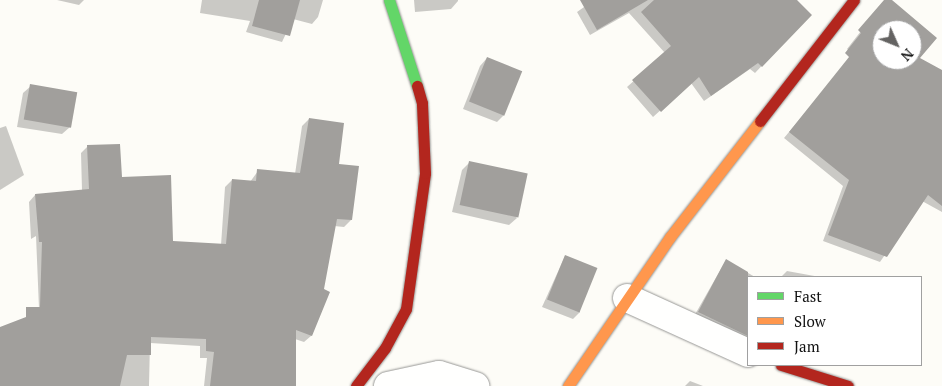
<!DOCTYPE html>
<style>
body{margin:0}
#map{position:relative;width:942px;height:386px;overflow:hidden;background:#fdfcf7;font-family:"PT Serif",serif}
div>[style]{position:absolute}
.shadow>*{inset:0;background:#0003}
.building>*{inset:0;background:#a19f9c;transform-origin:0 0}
.roads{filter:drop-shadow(0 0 1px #979795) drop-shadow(0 0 1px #979795)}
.street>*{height:28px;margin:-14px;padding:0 14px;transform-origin:14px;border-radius:14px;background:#fffffe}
.fast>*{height:11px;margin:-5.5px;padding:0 5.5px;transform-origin:5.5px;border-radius:5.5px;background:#63d668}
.slow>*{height:11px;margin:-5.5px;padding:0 5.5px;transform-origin:5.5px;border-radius:5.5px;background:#ff974d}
.jam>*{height:11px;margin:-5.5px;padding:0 5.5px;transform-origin:5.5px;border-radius:5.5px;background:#b3261e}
span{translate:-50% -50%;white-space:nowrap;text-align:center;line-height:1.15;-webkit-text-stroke:5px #fff;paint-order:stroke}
.legend{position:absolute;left:747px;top:276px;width:175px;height:90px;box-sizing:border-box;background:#fff;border:1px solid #a0a0a0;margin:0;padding:6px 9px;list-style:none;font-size:15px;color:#111}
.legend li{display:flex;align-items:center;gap:10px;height:25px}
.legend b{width:25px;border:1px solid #a0a0a0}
.north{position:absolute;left:872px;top:20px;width:50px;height:50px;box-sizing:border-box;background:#fff;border:1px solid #a0a0a0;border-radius:50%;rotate:134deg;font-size:14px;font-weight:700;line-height:20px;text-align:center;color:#111}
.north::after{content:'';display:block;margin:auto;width:18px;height:22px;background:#646362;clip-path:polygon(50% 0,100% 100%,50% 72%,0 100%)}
</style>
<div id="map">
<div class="shadow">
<i style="clip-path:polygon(57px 0,84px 0,79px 5px)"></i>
<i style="clip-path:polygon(202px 0,323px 0,318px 17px,312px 24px,293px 19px,282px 42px,246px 32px,250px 21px,200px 13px)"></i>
<i style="clip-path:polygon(414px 0,458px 0,458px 1px,451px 9px,415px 12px)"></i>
<i style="clip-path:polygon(594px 0,795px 0,810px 15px,755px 73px,750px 69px,704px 101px,691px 83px,653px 117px,627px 87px,665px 53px,629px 13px,590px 35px,577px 12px)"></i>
<i style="clip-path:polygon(evenodd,885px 0,935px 38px,918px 58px,942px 71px,942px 118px,847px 49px,885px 0,882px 30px,912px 30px,912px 60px,882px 60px,882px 30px)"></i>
<i style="clip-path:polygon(487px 58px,504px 115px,497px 122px,463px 109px,480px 66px)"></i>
<i style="clip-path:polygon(834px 78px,942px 162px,942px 212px,922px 201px,880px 262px,823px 241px,843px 186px,784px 138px)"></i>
<i style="clip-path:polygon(31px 86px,70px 127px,62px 134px,17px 127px,23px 93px)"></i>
<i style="clip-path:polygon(309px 119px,338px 165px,351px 220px,344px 227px,334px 226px,322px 290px,328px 292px,311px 336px,304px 342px,295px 339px,295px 386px,204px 386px,207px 358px,200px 358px,200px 346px,150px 343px,149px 386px,0 386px,0 329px,41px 357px,36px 236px,31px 239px,29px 202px,35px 195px,82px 191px,81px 153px,88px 146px,121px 178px,172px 243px,221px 245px,225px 187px,232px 180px,250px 182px,258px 171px,295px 174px,302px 126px)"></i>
<i style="clip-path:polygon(6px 126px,24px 175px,0 190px,0 128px)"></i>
<i style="clip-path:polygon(469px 163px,517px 218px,509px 225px,452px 212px,462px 170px)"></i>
<i style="clip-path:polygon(565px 256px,580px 312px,573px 319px,542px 307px)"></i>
<i style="clip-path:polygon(726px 260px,755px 277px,748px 277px,748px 337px,743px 342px,693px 318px)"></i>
<i style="clip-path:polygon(787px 271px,820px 277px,781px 277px)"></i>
<i style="clip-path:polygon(690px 381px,703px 386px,685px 386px)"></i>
</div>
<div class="building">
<i style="clip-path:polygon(259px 0,300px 0,290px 36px,252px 26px)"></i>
<i style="clip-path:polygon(580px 0,648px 0,597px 30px)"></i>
<i style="clip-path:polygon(654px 0,797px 0,812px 15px,762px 67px,758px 63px,711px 96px,699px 77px,661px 112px,632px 80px,671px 46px,641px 12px)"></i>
<i style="clip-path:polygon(evenodd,884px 0,892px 0,937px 38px,920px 58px,942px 70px,942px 206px,928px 195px,887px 257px,828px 235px,849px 180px,789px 132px,849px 57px,845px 53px,861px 33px,858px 30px,884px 0,882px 30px,912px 30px,912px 60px,882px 60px,882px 30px)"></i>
<i style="left:487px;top:57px;width:38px;height:48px;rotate:22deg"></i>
<i style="left:30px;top:84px;width:48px;height:36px;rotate:10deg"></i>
<i style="clip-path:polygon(309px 118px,344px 123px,339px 164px,359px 166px,352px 220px,337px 219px,324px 289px,330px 292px,312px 336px,296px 330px,296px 386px,210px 386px,214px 352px,206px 351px,206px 339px,151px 337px,151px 355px,127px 355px,120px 386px,0 386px,0 327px,26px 317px,26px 307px,40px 307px,42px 242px,39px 242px,35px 194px,89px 189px,87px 145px,120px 144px,122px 177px,171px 175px,173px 241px,226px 244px,232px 179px,256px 181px,257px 169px,300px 173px)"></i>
<i style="left:469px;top:161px;width:60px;height:45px;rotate:12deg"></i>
<i style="left:565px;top:255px;width:35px;height:48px;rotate:22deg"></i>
<i style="clip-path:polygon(726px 259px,748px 272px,748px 336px,698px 312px)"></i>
</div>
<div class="roads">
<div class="street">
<i style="left:627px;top:298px;width:133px;rotate:24.4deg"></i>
<i style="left:388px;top:386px;width:52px;rotate:-12.2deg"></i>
<i style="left:439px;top:375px;width:38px;rotate:17deg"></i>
</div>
<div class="fast">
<i style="left:389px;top:0;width:90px;rotate:72deg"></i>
</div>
<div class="slow">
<i style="left:568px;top:386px;width:181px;rotate:-55.6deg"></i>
<i style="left:670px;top:237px;width:147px;rotate:-52.2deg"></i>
</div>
<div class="jam">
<i style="left:760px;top:121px;width:153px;rotate:-52.2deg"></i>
<i style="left:781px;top:365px;width:70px;rotate:17.4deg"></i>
<i style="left:356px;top:386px;width:48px;rotate:-52.7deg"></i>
<i style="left:385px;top:348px;width:44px;rotate:-61.7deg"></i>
<i style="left:406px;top:309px;width:137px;rotate:-82deg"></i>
<i style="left:425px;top:173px;width:70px;rotate:-92.5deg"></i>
<i style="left:422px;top:103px;width:18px;rotate:-106deg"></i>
</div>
</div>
<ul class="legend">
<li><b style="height:6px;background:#63d668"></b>Fast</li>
<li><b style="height:6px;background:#ff974d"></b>Slow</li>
<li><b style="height:6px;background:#b3261e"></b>Jam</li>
</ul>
<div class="north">N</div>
</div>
